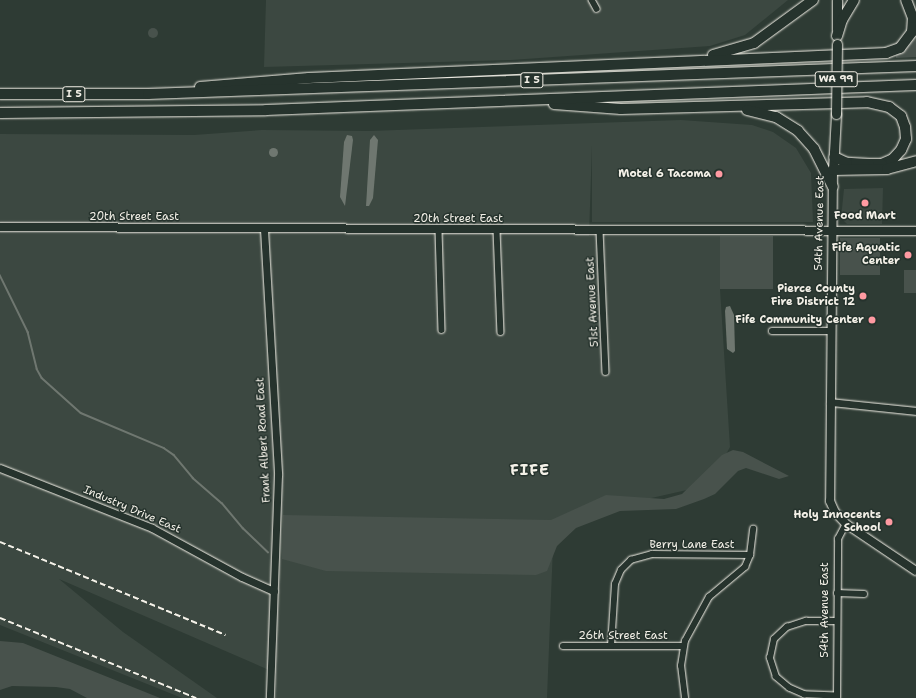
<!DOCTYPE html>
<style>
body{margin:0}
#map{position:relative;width:916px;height:698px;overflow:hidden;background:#2e3b34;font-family:"Shantell Sans",sans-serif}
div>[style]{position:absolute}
.built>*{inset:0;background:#3c4841}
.green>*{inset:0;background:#48524c;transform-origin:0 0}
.round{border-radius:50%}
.water>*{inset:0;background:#6f7770}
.stream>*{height:1.5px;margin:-0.75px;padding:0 0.75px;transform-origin:0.75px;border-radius:0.75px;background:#6f7770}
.roads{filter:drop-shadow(0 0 1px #f4f1e8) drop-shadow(0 0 1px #f4f1e8)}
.minor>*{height:5.5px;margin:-2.75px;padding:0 2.75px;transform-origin:2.75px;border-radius:2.75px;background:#26332d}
.tertiary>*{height:7px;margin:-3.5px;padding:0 3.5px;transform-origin:3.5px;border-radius:3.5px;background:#26332d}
.secondary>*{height:8px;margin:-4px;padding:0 4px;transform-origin:4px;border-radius:4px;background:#26332d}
.primary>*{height:9px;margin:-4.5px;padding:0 4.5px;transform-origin:4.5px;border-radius:4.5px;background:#26332d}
.motorway>*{height:10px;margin:-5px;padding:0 5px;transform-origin:5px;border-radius:5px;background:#26332d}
.rail>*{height:1.5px;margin-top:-0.75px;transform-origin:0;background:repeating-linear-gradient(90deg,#f4f1e8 0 6px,transparent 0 9px)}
.bridges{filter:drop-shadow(0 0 1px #f4f1e8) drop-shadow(0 0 1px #f4f1e8)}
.primary-bridge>*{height:9px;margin:-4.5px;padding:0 4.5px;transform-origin:4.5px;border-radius:4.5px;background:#26332d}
.dots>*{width:11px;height:11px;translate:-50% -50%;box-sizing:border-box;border:2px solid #26332d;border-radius:50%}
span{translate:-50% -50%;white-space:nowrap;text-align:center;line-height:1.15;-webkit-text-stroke:3px #26332d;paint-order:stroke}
.shield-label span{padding:1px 3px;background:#26332d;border:1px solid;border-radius:3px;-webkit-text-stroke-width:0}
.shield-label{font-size:10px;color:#f4f1e8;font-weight:700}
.poi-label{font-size:11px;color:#f4f1e8;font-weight:700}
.right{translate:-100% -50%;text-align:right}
.street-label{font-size:11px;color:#f4f1e8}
.district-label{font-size:15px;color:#f4f1e8;font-weight:700;letter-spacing:1px}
</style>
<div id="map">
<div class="built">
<i style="clip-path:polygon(266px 0,788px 0,745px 35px,710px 46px,511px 60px,264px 67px)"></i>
<i style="clip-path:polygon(681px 120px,752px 125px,773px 132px,796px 148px,811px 173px,813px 222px,592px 222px,592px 145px,589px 236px,720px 236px,720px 289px,730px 447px,709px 485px,554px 520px,547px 698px,276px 698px,276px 673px,59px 579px,123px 632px,217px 698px,182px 698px,0 625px,0 134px,194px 135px,262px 130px,369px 131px)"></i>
<i style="clip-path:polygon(883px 188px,882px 224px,847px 224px,841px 218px,844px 189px)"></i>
</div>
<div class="green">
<i class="round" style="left:148px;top:28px;width:10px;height:10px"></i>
<i style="clip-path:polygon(916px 29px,916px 57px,896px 58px,896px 54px)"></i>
<i style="left:720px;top:236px;width:53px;height:53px"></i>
<i style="left:840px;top:238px;width:40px;height:37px"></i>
<i style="left:904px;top:270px;width:12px;height:23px"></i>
<i style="clip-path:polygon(733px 450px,743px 452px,789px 476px,779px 479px,746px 468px,738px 471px,715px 494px,704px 499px,676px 509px,620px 511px,576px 528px,557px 546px,547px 571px,536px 575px,326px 571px,282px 559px,283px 515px,551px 520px,606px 495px,664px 499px,682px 494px,722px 455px)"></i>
<i style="clip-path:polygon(0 641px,23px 643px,160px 698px,87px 698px,70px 689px,56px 687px,12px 686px,0 690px)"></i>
</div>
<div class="water">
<i style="clip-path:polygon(347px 135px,352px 136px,353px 140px,345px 206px,340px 197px,344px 142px)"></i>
<i style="clip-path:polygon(374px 135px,378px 140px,373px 198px,369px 206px,366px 206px,370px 140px)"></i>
<i class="round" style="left:268.5px;top:147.5px;width:9px;height:9px"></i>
<i style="clip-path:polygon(730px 306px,734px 315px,735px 351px,733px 353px,727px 349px,725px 311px,726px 307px)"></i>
</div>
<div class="stream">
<i style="left:0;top:275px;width:64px;rotate:63.8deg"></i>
<i style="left:28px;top:332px;width:38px;rotate:76deg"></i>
<i style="left:37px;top:369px;width:10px;rotate:61deg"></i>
<i style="left:42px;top:378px;width:52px;rotate:41.9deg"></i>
<i style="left:81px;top:413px;width:90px;rotate:22.9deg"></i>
<i style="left:164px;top:448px;width:12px;rotate:35deg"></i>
<i style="left:174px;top:455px;width:30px;rotate:50deg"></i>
<i style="left:193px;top:478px;width:38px;rotate:41deg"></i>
<i style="left:222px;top:503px;width:33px;rotate:50deg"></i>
<i style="left:243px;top:528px;width:35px;rotate:44deg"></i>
</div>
<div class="roads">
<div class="minor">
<i style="left:592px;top:0;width:10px;rotate:61deg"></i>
<i style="left:439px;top:230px;width:100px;rotate:88.3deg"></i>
<i style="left:497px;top:230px;width:102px;rotate:87.8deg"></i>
<i style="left:600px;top:230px;width:142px;rotate:87.6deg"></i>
<i style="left:772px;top:331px;width:59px"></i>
<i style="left:837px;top:593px;width:27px;rotate:2deg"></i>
<i style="left:563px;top:646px;width:120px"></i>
<i style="left:611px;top:646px;width:62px;rotate:-86.3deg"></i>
<i style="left:615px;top:584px;width:15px;rotate:-67deg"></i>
<i style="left:621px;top:570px;width:14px;rotate:-45deg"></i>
<i style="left:631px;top:560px;width:22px;rotate:-16deg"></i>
<i style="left:652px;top:554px;width:98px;rotate:0.6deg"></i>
<i style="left:837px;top:696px;width:32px;rotate:-178deg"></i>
<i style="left:805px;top:695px;width:17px;rotate:-156deg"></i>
<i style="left:789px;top:688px;width:17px;rotate:-140deg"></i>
<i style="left:776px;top:677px;width:20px;rotate:-108deg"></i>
<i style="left:770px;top:658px;width:19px;rotate:-78deg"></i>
<i style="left:774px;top:639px;width:18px;rotate:-43deg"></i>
<i style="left:787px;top:627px;width:20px;rotate:-18deg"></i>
<i style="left:806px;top:621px;width:31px"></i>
<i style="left:685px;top:698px;width:32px;rotate:-97deg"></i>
<i style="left:681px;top:666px;width:25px;rotate:-81deg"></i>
<i style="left:685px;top:641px;width:50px;rotate:-61.4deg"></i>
<i style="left:709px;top:597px;width:47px;rotate:-39.8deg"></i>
<i style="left:745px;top:567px;width:13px;rotate:-67deg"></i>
<i style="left:750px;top:555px;width:26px;rotate:-83deg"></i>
<i style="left:837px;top:698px;width:159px;rotate:-89.6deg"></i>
<i style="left:838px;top:539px;width:17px;rotate:-62deg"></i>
</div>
<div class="tertiary">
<i style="left:264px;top:229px;width:246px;rotate:86.7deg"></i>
<i style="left:278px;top:475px;width:223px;rotate:92.1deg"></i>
<i style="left:830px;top:402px;width:86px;rotate:6deg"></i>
<i style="left:0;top:468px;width:163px;rotate:21.5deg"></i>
<i style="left:152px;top:528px;width:102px;rotate:28.6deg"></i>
<i style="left:242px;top:577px;width:35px;rotate:24deg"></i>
</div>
<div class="secondary">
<i style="left:833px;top:170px;width:331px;rotate:90.5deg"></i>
<i style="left:830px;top:501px;width:12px;rotate:66deg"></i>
<i style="left:835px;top:512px;width:16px;rotate:47deg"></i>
<i style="left:846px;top:524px;width:84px;rotate:33.9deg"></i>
<i style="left:0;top:227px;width:916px;rotate:0.25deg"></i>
</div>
<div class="primary">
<i style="left:837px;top:29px;width:29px;rotate:-90deg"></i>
<i style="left:833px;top:170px;width:56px;rotate:-86.9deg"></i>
</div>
<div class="motorway">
<i style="left:837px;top:36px;width:17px;rotate:-73deg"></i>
<i style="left:842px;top:20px;width:23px;rotate:-59deg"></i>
<i style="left:713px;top:55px;width:43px;rotate:-16.3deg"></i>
<i style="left:754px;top:43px;width:73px;rotate:-36.1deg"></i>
<i style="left:200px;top:87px;width:109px;rotate:-4.7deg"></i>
<i style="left:309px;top:78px;width:578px;rotate:-2.48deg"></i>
<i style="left:886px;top:53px;width:15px;rotate:-20deg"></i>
<i style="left:900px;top:48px;width:20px;rotate:-53deg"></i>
<i style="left:912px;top:32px;width:14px;rotate:-86deg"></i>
<i style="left:913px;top:18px;width:19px;rotate:-111deg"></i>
<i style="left:0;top:94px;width:148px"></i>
<i style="left:148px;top:94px;width:769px;rotate:-2.09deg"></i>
<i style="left:554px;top:104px;width:67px;rotate:4.3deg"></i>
<i style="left:621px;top:109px;width:246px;rotate:-1.6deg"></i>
<i style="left:867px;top:102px;width:23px;rotate:13deg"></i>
<i style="left:889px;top:107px;width:15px;rotate:37deg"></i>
<i style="left:901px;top:116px;width:12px;rotate:70deg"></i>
<i style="left:905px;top:127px;width:12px;rotate:85deg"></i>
<i style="left:906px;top:139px;width:12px;rotate:114deg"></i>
<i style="left:901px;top:150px;width:12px;rotate:132deg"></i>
<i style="left:893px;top:159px;width:12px;rotate:156deg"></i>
<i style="left:882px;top:164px;width:13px;rotate:180deg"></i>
<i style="left:869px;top:164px;width:22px;rotate:-177deg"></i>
<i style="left:847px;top:163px;width:14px;rotate:-155deg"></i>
<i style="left:747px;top:110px;width:30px;rotate:14deg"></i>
<i style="left:776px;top:117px;width:26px;rotate:32deg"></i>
<i style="left:798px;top:131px;width:24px;rotate:48deg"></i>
<i style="left:814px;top:149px;width:42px;rotate:63.4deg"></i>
<i style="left:0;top:113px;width:266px;rotate:-0.6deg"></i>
<i style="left:266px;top:110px;width:650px;rotate:-2.2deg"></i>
<i style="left:833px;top:170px;width:54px;rotate:-1.1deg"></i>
<i style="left:887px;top:169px;width:30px;rotate:-15deg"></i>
</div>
</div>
<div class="rail">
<i style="left:0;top:542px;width:244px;rotate:22.4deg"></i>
<i style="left:0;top:618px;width:212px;rotate:22.2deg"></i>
</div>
<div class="bridges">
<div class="primary-bridge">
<i style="left:836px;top:114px;width:70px;rotate:-89.2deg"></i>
</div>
</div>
<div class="dots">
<i style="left:719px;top:174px;background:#ff9aa2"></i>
<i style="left:865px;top:203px;background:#ff9aa2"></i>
<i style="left:908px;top:255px;background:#ff9aa2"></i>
<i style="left:863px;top:296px;background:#ff9aa2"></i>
<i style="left:872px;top:320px;background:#ff9aa2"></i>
<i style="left:889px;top:522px;background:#ff9aa2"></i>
</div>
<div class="shield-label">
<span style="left:836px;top:79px">WA 99</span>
<span style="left:532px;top:80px">I 5</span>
<span style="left:74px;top:94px">I 5</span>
</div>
<div class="poi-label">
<span class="right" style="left:711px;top:174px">Motel 6 Tacoma</span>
<span style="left:865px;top:216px">Food Mart</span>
<span class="right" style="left:900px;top:255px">Fife Aquatic<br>Center</span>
<span class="right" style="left:855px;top:296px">Pierce County<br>Fire District 12</span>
<span class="right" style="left:864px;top:320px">Fife Community Center</span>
<span class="right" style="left:881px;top:522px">Holy Innocents<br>School</span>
</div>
<div class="street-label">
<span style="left:134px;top:217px">20th Street East</span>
<span style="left:458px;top:219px">20th Street East</span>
<span style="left:820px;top:223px;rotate:-89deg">54th Avenue East</span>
<span style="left:593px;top:302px;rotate:-93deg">51st Avenue East</span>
<span style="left:264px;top:440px;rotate:-93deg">Frank Albert Road East</span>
<span style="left:132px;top:510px;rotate:23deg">Industry Drive East</span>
<span style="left:692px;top:545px">Berry Lane East</span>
<span style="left:825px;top:610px;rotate:-90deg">54th Avenue East</span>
<span style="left:623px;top:636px">26th Street East</span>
</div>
<div class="district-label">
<span style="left:530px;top:471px">FIFE</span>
</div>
</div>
